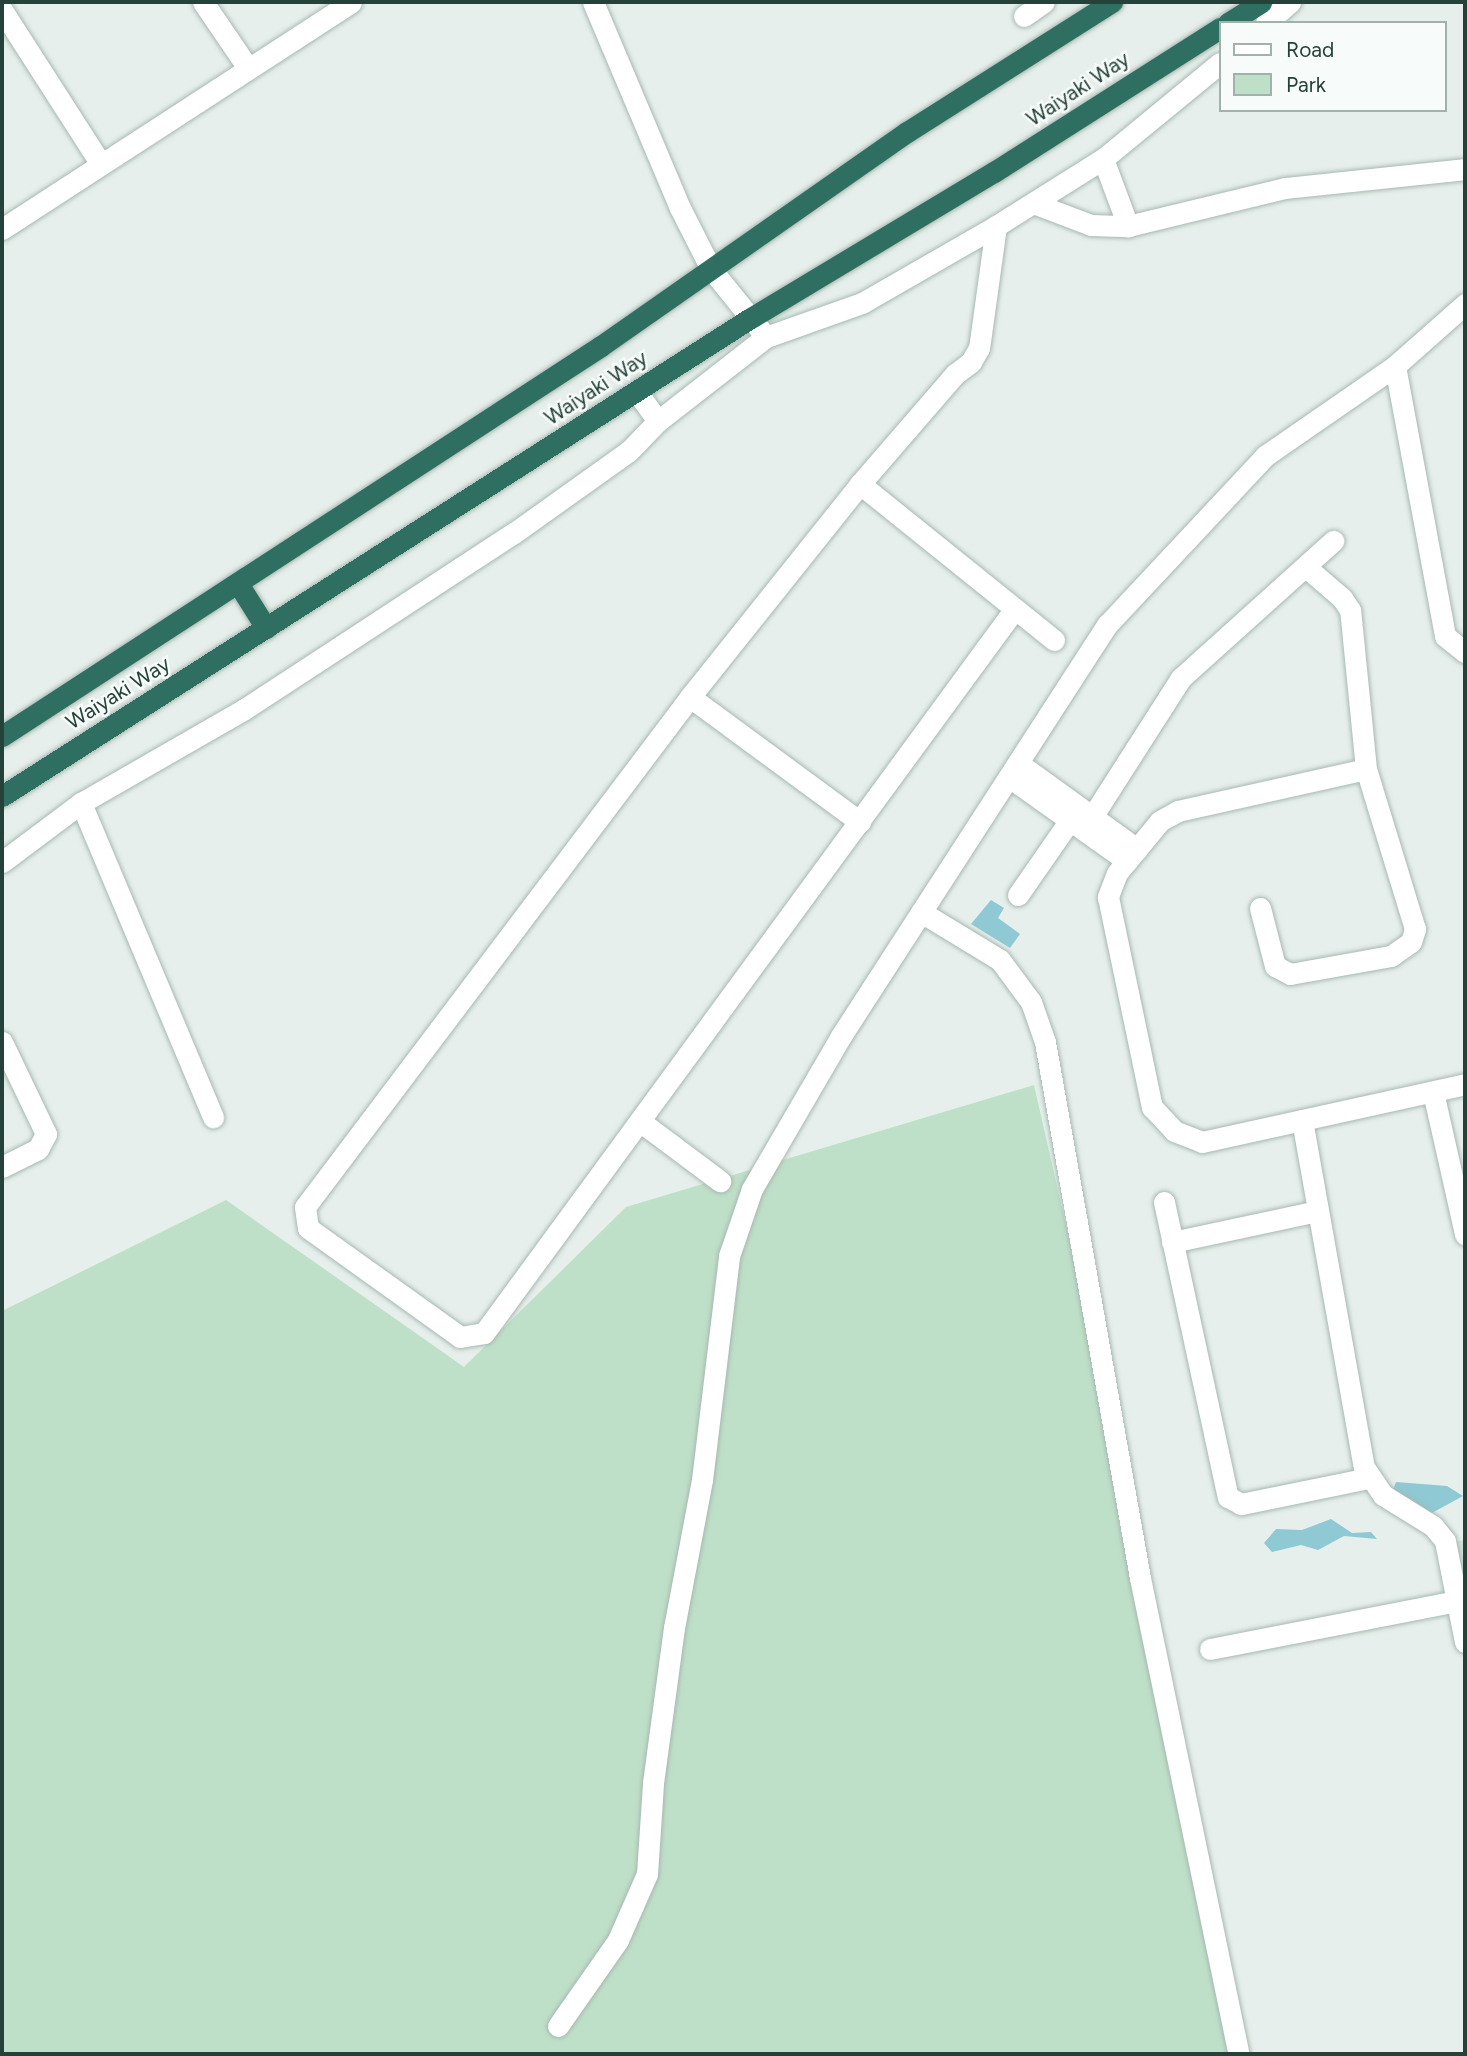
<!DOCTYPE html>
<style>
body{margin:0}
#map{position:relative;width:1467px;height:2056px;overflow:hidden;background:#e6efeb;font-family:Figtree,sans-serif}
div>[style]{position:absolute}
.built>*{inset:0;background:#d4dfda}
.green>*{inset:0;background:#bfe0c8}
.water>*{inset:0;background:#8ec9d4}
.roads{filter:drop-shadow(0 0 2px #a8b8b2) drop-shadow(0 0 2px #a8b8b2)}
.minor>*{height:21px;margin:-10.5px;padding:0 10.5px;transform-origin:10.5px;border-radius:10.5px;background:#fff}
.highway>*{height:21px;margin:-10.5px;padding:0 10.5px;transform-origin:10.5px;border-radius:10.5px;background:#2f6f62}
span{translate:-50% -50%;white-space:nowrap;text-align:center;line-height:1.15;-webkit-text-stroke:5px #f7fbf9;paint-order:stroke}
.street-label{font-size:21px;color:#24423a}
.frame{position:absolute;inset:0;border:4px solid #24423a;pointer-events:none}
.legend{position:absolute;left:1219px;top:21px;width:228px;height:91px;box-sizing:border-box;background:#f7fbf9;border:2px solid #a3b1ad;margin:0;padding:9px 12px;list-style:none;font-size:21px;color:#24423a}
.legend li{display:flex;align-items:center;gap:14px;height:35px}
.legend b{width:35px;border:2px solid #a3b1ad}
</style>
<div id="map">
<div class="built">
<i style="clip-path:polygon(1465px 1540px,1465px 1626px,1450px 1543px)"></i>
</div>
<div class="green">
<i style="clip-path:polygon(1034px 1085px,1186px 1753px,1235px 2054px,2px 2054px,2px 1311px,226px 1200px,464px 1367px,626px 1207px)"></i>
</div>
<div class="water">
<i style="clip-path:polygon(991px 900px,1004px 908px,998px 918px,1020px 934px,1010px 948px,971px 924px)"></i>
<i style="clip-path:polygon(1396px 1482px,1447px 1486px,1463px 1496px,1430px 1514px,1393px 1490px)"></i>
<i style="clip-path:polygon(1331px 1519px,1352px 1533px,1371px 1532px,1377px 1539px,1344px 1536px,1318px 1550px,1301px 1545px,1272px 1552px,1264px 1543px,1276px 1529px,1302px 1530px)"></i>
</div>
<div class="roads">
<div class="minor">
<i style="left:203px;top:2px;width:80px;rotate:55.7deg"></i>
<i style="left:593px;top:2px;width:221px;rotate:67.1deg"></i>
<i style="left:679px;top:206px;width:71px;rotate:63.1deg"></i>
<i style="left:711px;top:269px;width:87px;rotate:51deg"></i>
<i style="left:766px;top:337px;width:102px;rotate:-19.5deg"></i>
<i style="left:862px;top:303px;width:155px;rotate:-29.9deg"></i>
<i style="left:996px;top:226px;width:126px;rotate:-32.1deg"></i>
<i style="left:1103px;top:159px;width:151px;rotate:-39.4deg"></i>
<i style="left:2px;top:10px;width:183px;rotate:57.3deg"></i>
<i style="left:1024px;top:16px;width:24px;rotate:-35deg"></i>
<i style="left:1266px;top:23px;width:32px;rotate:-41deg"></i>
<i style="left:1103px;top:159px;width:72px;rotate:69.5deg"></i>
<i style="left:1033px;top:203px;width:62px;rotate:20.8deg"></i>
<i style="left:1091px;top:225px;width:37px;rotate:2deg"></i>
<i style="left:1128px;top:226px;width:162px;rotate:-13.6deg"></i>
<i style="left:1285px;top:188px;width:181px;rotate:-6deg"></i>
<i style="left:996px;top:226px;width:123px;rotate:97.9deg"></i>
<i style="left:979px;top:348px;width:16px;rotate:120deg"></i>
<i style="left:971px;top:362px;width:20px;rotate:143deg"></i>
<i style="left:955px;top:374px;width:145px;rotate:130.8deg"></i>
<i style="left:860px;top:484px;width:273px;rotate:128.6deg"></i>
<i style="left:690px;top:697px;width:639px;rotate:127.05deg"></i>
<i style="left:305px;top:1207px;width:21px;rotate:82deg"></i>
<i style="left:308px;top:1228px;width:187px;rotate:35.6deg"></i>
<i style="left:460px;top:1337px;width:24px;rotate:-9deg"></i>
<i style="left:484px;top:1333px;width:896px;rotate:-53.76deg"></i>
<i style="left:2px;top:229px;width:416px;rotate:-33deg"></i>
<i style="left:1395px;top:366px;width:275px;rotate:79.5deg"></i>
<i style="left:1445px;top:636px;width:26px;rotate:39deg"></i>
<i style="left:658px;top:421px;width:137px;rotate:-37.9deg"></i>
<i style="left:860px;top:484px;width:249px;rotate:38.8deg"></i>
<i style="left:690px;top:697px;width:211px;rotate:36.3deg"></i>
<i style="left:1018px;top:763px;width:147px;rotate:35.9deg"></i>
<i style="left:1366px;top:769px;width:193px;rotate:167.4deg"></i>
<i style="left:1178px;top:811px;width:21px;rotate:151deg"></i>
<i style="left:1160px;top:821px;width:67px;rotate:129.6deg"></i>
<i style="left:1117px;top:873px;width:26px;rotate:111deg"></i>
<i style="left:1108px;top:897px;width:215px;rotate:78.2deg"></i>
<i style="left:1152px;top:1107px;width:33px;rotate:47deg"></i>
<i style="left:1174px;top:1131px;width:30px;rotate:21deg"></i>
<i style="left:1202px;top:1142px;width:269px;rotate:-12.4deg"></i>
<i style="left:1009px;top:777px;width:145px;rotate:35.4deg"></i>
<i style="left:81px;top:803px;width:341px;rotate:67.2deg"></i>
<i style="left:1092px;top:817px;width:165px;rotate:-57.4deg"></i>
<i style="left:1181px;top:678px;width:205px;rotate:-42deg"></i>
<i style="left:2px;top:862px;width:99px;rotate:-36.8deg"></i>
<i style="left:81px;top:803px;width:187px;rotate:-29.9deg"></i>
<i style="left:243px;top:710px;width:324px;rotate:-33.2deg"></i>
<i style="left:514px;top:533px;width:141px;rotate:-35.5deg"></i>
<i style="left:629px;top:451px;width:42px;rotate:-46deg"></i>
<i style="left:658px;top:421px;width:37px;rotate:-126deg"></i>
<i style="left:1018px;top:895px;width:91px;rotate:-55.3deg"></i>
<i style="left:1260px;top:908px;width:60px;rotate:75.5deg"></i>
<i style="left:1275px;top:966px;width:17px;rotate:28deg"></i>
<i style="left:1290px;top:974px;width:103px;rotate:-10.1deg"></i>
<i style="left:1391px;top:956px;width:24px;rotate:-35deg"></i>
<i style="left:1411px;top:942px;width:14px;rotate:-73deg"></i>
<i style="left:1415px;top:929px;width:167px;rotate:-107deg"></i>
<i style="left:1366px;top:769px;width:160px;rotate:-95.7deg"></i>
<i style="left:1350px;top:610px;width:14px;rotate:-124deg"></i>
<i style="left:1342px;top:598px;width:48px;rotate:-139.3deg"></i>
<i style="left:921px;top:912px;width:92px;rotate:31.3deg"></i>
<i style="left:1000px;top:960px;width:52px;rotate:53.6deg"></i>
<i style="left:1031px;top:1002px;width:42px;rotate:70.7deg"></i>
<i style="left:1045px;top:1042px;width:544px;rotate:79.95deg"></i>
<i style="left:1140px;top:1578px;width:486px;rotate:78.3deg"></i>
<i style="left:2px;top:1042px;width:102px;rotate:64.4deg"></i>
<i style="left:46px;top:1134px;width:17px;rotate:118deg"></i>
<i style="left:38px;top:1149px;width:40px;rotate:153.4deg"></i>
<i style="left:1433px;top:1092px;width:146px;rotate:77.3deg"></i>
<i style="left:1302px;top:1120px;width:352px;rotate:79.9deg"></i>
<i style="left:1364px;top:1467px;width:34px;rotate:56deg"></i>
<i style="left:1383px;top:1495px;width:59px;rotate:31.8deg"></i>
<i style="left:1433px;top:1526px;width:19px;rotate:51deg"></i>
<i style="left:1445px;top:1541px;width:103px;rotate:78.8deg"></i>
<i style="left:641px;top:1122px;width:99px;rotate:36.8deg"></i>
<i style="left:1164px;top:1202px;width:302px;rotate:77.8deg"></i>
<i style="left:1228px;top:1497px;width:15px;rotate:28deg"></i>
<i style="left:1241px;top:1504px;width:131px;rotate:-11.5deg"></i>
<i style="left:1172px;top:1242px;width:149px;rotate:-12deg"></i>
<i style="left:1210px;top:1649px;width:252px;rotate:-11deg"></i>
<i style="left:558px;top:2026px;width:105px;rotate:-55.1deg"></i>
<i style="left:618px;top:1940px;width:72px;rotate:-66.3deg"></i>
<i style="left:647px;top:1874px;width:91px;rotate:-86.2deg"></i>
<i style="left:653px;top:1783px;width:156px;rotate:-82.3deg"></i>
<i style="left:674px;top:1628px;width:151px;rotate:-79.3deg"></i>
<i style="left:702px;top:1480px;width:226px;rotate:-83.1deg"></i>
<i style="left:729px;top:1256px;width:71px;rotate:-71.1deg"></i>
<i style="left:752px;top:1189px;width:177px;rotate:-59.8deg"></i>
<i style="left:841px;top:1036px;width:490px;rotate:-57.1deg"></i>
<i style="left:1107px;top:625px;width:231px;rotate:-46.9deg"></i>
<i style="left:1265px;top:456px;width:158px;rotate:-34.7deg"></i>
<i style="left:1395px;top:366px;width:94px;rotate:-41.5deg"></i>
</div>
<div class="highway">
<i style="left:1228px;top:23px;width:39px;rotate:-32deg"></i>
<i style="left:239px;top:585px;width:51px;rotate:57.9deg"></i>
<i style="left:2px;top:736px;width:715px;rotate:-33.07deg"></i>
<i style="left:601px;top:346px;width:373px;rotate:-35deg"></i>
<i style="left:907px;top:132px;width:243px;rotate:-32.4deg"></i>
<i style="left:2px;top:796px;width:886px;rotate:-32.56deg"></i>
<i style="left:749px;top:319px;width:286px;rotate:-31deg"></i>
<i style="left:994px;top:172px;width:268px;rotate:-32.5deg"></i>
</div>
</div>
<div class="street-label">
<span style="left:1078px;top:89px;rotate:-33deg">Waiyaki Way</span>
<span style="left:596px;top:388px;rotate:-33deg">Waiyaki Way</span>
<span style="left:118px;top:693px;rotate:-32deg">Waiyaki Way</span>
</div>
<div class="frame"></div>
<ul class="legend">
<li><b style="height:9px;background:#fff"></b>Road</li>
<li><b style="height:19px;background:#bfe0c8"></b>Park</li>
</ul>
</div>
